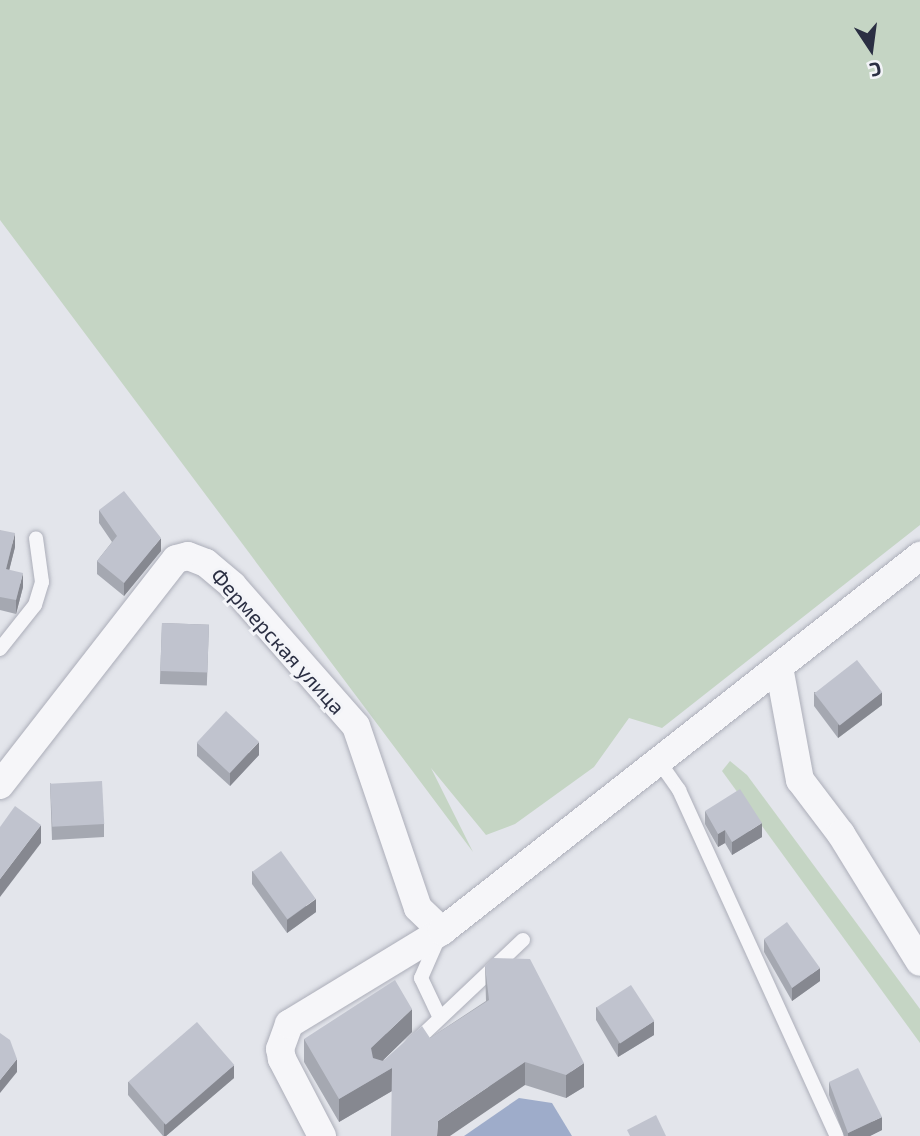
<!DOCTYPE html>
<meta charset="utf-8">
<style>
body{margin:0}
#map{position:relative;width:920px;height:1136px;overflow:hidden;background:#e3e5eb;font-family:"Exo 2",sans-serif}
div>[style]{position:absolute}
.green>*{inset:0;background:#c5d5c4}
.water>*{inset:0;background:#9eacca}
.roads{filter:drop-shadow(0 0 2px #acaeb9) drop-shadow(0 0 2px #acaeb9)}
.service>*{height:14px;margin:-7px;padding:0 7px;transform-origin:7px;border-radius:7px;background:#f6f6f9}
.minor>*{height:28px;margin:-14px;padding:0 14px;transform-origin:14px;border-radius:14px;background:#f6f6f9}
.wall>*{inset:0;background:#a5a8b1;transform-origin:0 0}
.shaded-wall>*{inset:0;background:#868890}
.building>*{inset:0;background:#c0c3ce;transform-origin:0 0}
span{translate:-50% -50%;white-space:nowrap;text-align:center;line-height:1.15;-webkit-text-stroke:6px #f3f4f8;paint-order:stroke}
.street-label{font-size:21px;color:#2b2f43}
.north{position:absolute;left:836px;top:14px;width:70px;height:70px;-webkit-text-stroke:5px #f3f4f8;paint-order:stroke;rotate:167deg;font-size:19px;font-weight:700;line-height:28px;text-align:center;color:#2b2f43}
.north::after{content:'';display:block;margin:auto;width:24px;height:32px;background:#2b2f43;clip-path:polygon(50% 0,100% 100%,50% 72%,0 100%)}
</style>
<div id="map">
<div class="green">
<i style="clip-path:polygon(0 0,920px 0,920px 525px,662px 728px,629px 718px,594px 767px,515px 824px,486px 835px,431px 768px,473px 852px,0 220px)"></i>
<i style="clip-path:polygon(730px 761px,747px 775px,920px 1009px,920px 1043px,722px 771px)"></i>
</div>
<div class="water">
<i style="clip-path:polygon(519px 1098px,552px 1103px,572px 1136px,464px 1136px)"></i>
</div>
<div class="roads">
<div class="service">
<i style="left:0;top:649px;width:56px;rotate:-51.5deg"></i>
<i style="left:35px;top:605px;width:24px;rotate:-73deg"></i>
<i style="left:42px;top:582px;width:44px;rotate:-97.8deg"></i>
<i style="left:658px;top:760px;width:37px;rotate:55deg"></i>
<i style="left:679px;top:790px;width:380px;rotate:65.5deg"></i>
<i style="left:439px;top:937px;width:45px;rotate:113.7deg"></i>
<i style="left:421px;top:978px;width:44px;rotate:64.6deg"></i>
<i style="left:414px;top:1043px;width:150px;rotate:-43.4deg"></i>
</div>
<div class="minor">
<i style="left:779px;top:667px;width:115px;rotate:79.5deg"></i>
<i style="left:800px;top:780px;width:68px;rotate:52.8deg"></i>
<i style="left:841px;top:834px;width:150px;rotate:58.3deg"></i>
<i style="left:0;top:785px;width:286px;rotate:-52.1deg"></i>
<i style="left:176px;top:559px;width:12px;rotate:-14deg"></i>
<i style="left:188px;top:556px;width:19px;rotate:21deg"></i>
<i style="left:206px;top:563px;width:35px;rotate:40deg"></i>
<i style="left:233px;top:586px;width:186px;rotate:48.7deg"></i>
<i style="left:356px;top:726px;width:192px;rotate:71.2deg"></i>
<i style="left:418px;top:908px;width:33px;rotate:44deg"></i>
<i style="left:322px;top:1136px;width:87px;rotate:-117.5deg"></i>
<i style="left:282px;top:1059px;width:10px;rotate:-101deg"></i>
<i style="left:280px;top:1049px;width:27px;rotate:-70deg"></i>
<i style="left:289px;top:1024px;width:179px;rotate:-31.3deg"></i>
<i style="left:442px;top:931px;width:608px;rotate:-38.11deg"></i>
</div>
</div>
<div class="wall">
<i style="clip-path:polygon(99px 510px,161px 551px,124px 596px,97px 574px,97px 561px,112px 542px,99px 523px)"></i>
<i style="clip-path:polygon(0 530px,15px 547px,9px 570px,23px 587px,16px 614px,0 610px)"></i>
<i style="left:162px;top:623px;width:47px;height:61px;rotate:2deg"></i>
<i style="clip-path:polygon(814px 692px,882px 705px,838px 738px,814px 706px)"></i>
<i style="clip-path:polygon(197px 743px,259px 755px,230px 786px,197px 756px)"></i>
<i style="clip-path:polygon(50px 783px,104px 824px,104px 837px,52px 840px)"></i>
<i style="clip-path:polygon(705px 811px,762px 837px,732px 855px,725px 843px,718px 847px,705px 824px)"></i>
<i style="clip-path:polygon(252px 871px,316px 912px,287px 933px,252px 884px)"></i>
<i style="clip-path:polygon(764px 939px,820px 981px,792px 1001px,764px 952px)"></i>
<i style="clip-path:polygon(485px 966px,584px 1087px,566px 1098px,525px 1085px,392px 1091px,339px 1122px,304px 1062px,304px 1039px,412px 1032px,382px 1061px,430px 1038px,486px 1001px)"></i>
<i style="clip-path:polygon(596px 1007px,654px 1035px,618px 1057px,596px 1020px)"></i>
<i style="clip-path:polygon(234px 1078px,166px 1136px,163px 1136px,128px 1095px,128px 1082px)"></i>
<i style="clip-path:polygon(829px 1082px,882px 1130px,870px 1136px,844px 1136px,829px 1095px)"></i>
</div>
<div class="shaded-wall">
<i style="clip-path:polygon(15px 533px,15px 547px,6px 583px,6px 569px)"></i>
<i style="clip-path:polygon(161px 538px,161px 551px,124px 596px,124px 583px)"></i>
<i style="clip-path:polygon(23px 573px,23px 587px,16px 614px,16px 600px)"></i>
<i style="clip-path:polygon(882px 692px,882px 705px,838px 738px,838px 725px)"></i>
<i style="clip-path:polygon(259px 742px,259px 755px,230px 786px,230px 773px)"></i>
<i style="clip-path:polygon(762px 823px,762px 837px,732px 855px,732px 842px)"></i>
<i style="clip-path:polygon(41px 825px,41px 843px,0 897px,0 879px)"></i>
<i style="clip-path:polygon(725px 830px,725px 843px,718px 847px,718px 834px)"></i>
<i style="clip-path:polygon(316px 899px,316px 912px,287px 933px,287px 920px)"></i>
<i style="clip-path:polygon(820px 968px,820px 981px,792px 1001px,792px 988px)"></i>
<i style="clip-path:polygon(412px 1009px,412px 1032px,371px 1072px,371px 1048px)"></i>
<i style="clip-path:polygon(654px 1021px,654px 1035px,618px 1057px,618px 1044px)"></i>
<i style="clip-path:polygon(17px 1059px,17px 1072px,0 1093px,0 1080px)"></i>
<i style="clip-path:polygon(525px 1062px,525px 1085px,450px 1136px,437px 1136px,438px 1121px)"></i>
<i style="clip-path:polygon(584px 1063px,584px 1087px,566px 1098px,566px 1075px)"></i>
<i style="clip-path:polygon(234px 1065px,234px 1078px,166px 1136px,164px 1136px,164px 1124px)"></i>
<i style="clip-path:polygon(392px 1068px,392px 1091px,339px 1122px,339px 1099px)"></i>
<i style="clip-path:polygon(882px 1117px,882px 1130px,870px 1136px,848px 1136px,848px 1133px)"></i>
</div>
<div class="building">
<i style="clip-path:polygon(124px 491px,161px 538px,124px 583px,97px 561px,117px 536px,99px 510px)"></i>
<i style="clip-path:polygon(0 530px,15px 533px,6px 569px,23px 573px,16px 600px,0 597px)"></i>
<i style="left:162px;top:623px;width:47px;height:48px;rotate:2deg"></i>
<i style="left:857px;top:660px;width:41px;height:54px;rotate:52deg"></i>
<i style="left:226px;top:711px;width:45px;height:43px;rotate:43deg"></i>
<i style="left:102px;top:781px;width:43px;height:52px;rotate:87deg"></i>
<i style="clip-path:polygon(740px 789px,762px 823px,732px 842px,725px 830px,718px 834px,705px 811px)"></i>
<i style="clip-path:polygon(15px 806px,41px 825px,0 879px,0 827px)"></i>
<i style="left:281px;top:851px;width:59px;height:35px;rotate:54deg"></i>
<i style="clip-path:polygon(787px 922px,820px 968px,792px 988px,764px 939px)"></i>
<i style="clip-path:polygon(493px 958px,530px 959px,584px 1063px,566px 1075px,525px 1062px,438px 1121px,437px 1136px,391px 1136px,392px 1068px,339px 1099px,304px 1039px,395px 980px,412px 1009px,371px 1048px,373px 1058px,383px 1061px,422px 1026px,430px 1038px,489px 1000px,485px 966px)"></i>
<i style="left:631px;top:985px;width:43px;height:41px;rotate:57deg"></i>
<i style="left:197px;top:1022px;width:57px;height:91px;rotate:49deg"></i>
<i style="clip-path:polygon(0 1033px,10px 1040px,17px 1059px,0 1080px)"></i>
<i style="clip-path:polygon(858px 1068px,882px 1117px,848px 1133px,829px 1082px)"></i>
<i style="clip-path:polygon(656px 1115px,666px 1136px,630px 1136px,627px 1130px)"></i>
</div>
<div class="street-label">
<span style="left:278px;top:641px;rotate:48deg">Фермерская улица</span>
</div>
<div class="north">С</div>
</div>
